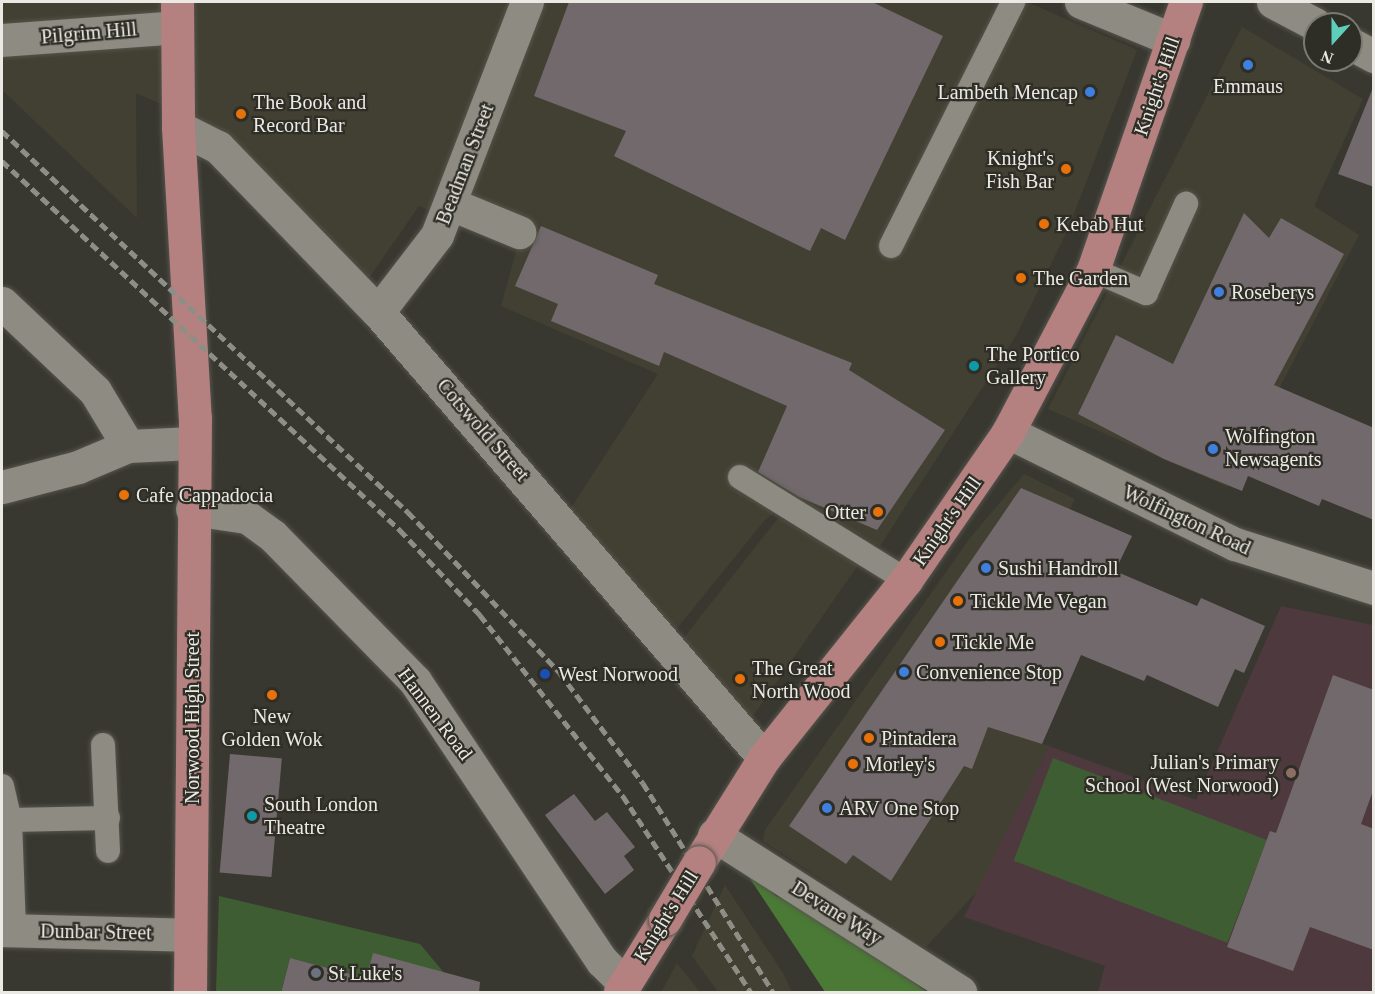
<!DOCTYPE html>
<style>
body{margin:0}
#map{position:relative;width:1375px;height:994px;overflow:hidden;background:#393830;font-family:"Times New Roman",serif}
div>[style]{position:absolute}
.built>*{inset:0;background:#424032}
.education>*{inset:0;background:#4e393e}
.green>*{inset:0;background:#3f5d33;transform-origin:0 0}
.forest>*{inset:0;background:#4a7a35}
.building>*{inset:0;background:#72696c;transform-origin:0 0}
.roads{filter:drop-shadow(0 0 2px #55544d) drop-shadow(0 0 2px #55544d)}
.service>*{height:24px;margin:-12px;padding:0 12px;transform-origin:12px;border-radius:12px;background:#8d8b82}
.minor>*{height:33px;margin:-16.5px;padding:0 16.5px;transform-origin:16.5px;border-radius:16.5px;background:#8d8b82}
.primary>*{height:33px;margin:-16.5px;padding:0 16.5px;transform-origin:16.5px;border-radius:16.5px;background:#b48180}
.rail>*{height:4.5px;margin-top:-2.25px;transform-origin:0;background:repeating-linear-gradient(90deg,#8e8d86 0 9px,transparent 0 13.5px)}
.bridges{filter:drop-shadow(0 0 2px #55544d) drop-shadow(0 0 2px #55544d)}
.primary-bridge>*{height:33px;margin:-16.5px;padding:0 16.5px;transform-origin:16.5px;border-radius:16.5px;background:#b48180}
.dots>*{width:16px;height:16px;translate:-50% -50%;box-sizing:border-box;border:3px solid #2f2e26;border-radius:50%}
span{translate:-50% -50%;white-space:nowrap;text-align:center;line-height:1.15;-webkit-text-stroke:4.5px #2f2e26;paint-order:stroke}
.street-label{font-size:20px;color:#eae9e4}
.poi-label{font-size:20px;color:#eae9e4}
.right{translate:-100% -50%;text-align:right}
.left{translate:0 -50%;text-align:left}
.frame{position:absolute;inset:0;border:3px solid #eae9e4;pointer-events:none}
.north{position:absolute;left:1303px;top:12px;width:60px;height:60px;box-sizing:border-box;background:#2f2e26;border:2px solid #7a7972;border-radius:50%;rotate:201deg;font-size:16px;font-weight:700;line-height:24px;text-align:center;color:#eae9e4}
.north::after{content:'';display:block;margin:auto;width:21px;height:27px;background:#5cceba;clip-path:polygon(50% 0,100% 100%,50% 72%,0 100%)}
</style>
<div id="map">
<div class="built">
<i style="clip-path:polygon(2px 2px,1027px 2px,1137px 50px,1068px 229px,1017px 334px,880px 546px,793px 497px,764px 521px,670px 637px,565px 517px,658px 374px,501px 306px,518px 244px,419px 206px,369px 278px,229px 135px,136px 93px,137px 218px,2px 90px)"></i>
<i style="clip-path:polygon(1242px 27px,1363px 99px,1314px 206px,1359px 235px,1228px 487px,1048px 409px)"></i>
<i style="clip-path:polygon(1024px 474px,1075px 499px,956px 716px,1049px 746px,981px 887px,926px 947px,763px 841px,765px 830px,970px 538px)"></i>
<i style="clip-path:polygon(779px 517px,858px 565px,749px 722px,682px 640px)"></i>
<i style="clip-path:polygon(725px 885px,783px 973px,792px 992px,718px 992px,692px 956px)"></i>
<i style="clip-path:polygon(677px 963px,700px 992px,661px 992px)"></i>
</div>
<div class="education">
<i style="clip-path:polygon(1281px 606px,1373px 625px,1373px 992px,1098px 992px,1105px 966px,964px 917px,1049px 746px,1196px 800px)"></i>
</div>
<div class="green">
<i style="left:1053px;top:758px;width:229px;height:110px;rotate:21deg"></i>
<i style="clip-path:polygon(219px 896px,420px 944px,460px 992px,373px 954px,366px 978px,290px 958px,281px 992px,216px 992px)"></i>
</div>
<div class="forest">
<i style="clip-path:polygon(743px 868px,776px 896px,807px 907px,927px 992px,825px 992px)"></i>
</div>
<div class="building">
<i style="clip-path:polygon(569px 2px,872px 2px,943px 36px,845px 240px,821px 228px,810px 251px,614px 156px,626px 131px,534px 96px)"></i>
<i style="clip-path:polygon(1372px 90px,1374px 90px,1374px 187px,1338px 174px)"></i>
<i style="clip-path:polygon(1244px 213px,1269px 238px,1281px 218px,1344px 254px,1274px 385px,1374px 428px,1374px 520px,1322px 499px,1319px 506px,1248px 476px,1242px 491px,1164px 459px,1078px 414px,1116px 335px,1173px 364px)"></i>
<i style="clip-path:polygon(541px 226px,658px 275px,654px 284px,852px 363px,849px 370px,945px 430px,877px 530px,799px 497px,758px 472px,787px 406px,664px 352px,659px 366px,551px 321px,558px 304px,515px 286px)"></i>
<i style="clip-path:polygon(1021px 488px,1132px 536px,1115px 571px,1197px 606px,1201px 598px,1265px 626px,1244px 673px,1235px 669px,1218px 707px,1147px 675px,1144px 681px,1081px 655px,1042px 744px,988px 727px,972px 769px,964px 766px,891px 881px,853px 855px,846px 864px,789px 826px)"></i>
<i style="clip-path:polygon(1333px 675px,1374px 690px,1374px 788px,1361px 824px,1374px 829px,1374px 950px,1310px 927px,1293px 971px,1227px 947px,1270px 831px,1276px 833px)"></i>
<i style="left:230px;top:754px;width:52px;height:119px;rotate:5deg"></i>
<i style="clip-path:polygon(574px 794px,595px 821px,607px 812px,635px 847px,624px 856px,634px 870px,605px 894px,545px 815px)"></i>
<i style="clip-path:polygon(373px 953px,480px 982px,479px 993px,281px 993px,290px 958px,366px 978px)"></i>
</div>
<div class="roads">
<div class="service">
<i style="left:891px;top:246px;width:273px;rotate:-63.4deg"></i>
<i style="left:1093px;top:270px;width:58px;rotate:23.5deg"></i>
<i style="left:1146px;top:293px;width:98px;rotate:-65.8deg"></i>
<i style="left:740px;top:477px;width:195px;rotate:31.8deg"></i>
<i style="left:103px;top:745px;width:106px;rotate:87.3deg"></i>
<i style="left:2px;top:786px;width:35px;rotate:77deg"></i>
<i style="left:10px;top:820px;width:110px;rotate:87.9deg"></i>
<i style="left:10px;top:820px;width:98px;rotate:-1.2deg"></i>
</div>
<div class="minor">
<i style="left:1081px;top:2px;width:100px;rotate:22.4deg"></i>
<i style="left:1273px;top:2px;width:47px;rotate:27.6deg"></i>
<i style="left:2px;top:40px;width:175px;rotate:-4.2deg"></i>
<i style="left:1351px;top:44px;width:26px;rotate:28deg"></i>
<i style="left:178px;top:127px;width:45px;rotate:26.6deg"></i>
<i style="left:218px;top:147px;width:230px;rotate:45.9deg"></i>
<i style="left:378px;top:312px;width:590px;rotate:49.12deg"></i>
<i style="left:451px;top:204px;width:74px;rotate:22.4deg"></i>
<i style="left:2px;top:303px;width:128px;rotate:43.4deg"></i>
<i style="left:95px;top:391px;width:64px;rotate:59deg"></i>
<i style="left:128px;top:446px;width:65px;rotate:-2.6deg"></i>
<i style="left:378px;top:312px;width:97px;rotate:-52.5deg"></i>
<i style="left:437px;top:235px;width:250px;rotate:-68.9deg"></i>
<i style="left:1008px;top:432px;width:253px;rotate:26.3deg"></i>
<i style="left:1235px;top:544px;width:146px;rotate:17.6deg"></i>
<i style="left:2px;top:487px;width:79px;rotate:-14.7deg"></i>
<i style="left:78px;top:467px;width:54px;rotate:-22.8deg"></i>
<i style="left:192px;top:509px;width:56px;rotate:8.3deg"></i>
<i style="left:247px;top:517px;width:32px;rotate:36deg"></i>
<i style="left:273px;top:536px;width:203px;rotate:45.6deg"></i>
<i style="left:415px;top:681px;width:337px;rotate:56.3deg"></i>
<i style="left:602px;top:961px;width:31px;rotate:45deg"></i>
<i style="left:714px;top:835px;width:292px;rotate:32.5deg"></i>
<i style="left:2px;top:930px;width:188px;rotate:1.5deg"></i>
</div>
<div class="primary">
<i style="left:177px;top:2px;width:125px;rotate:89.5deg"></i>
<i style="left:178px;top:127px;width:291px;rotate:86.7deg"></i>
<i style="left:195px;top:418px;width:574px;rotate:90.5deg"></i>
<i style="left:699px;top:862px;width:123px;rotate:-58deg"></i>
<i style="left:764px;top:758px;width:228px;rotate:-51.4deg"></i>
<i style="left:906px;top:580px;width:180px;rotate:-55.4deg"></i>
<i style="left:1008px;top:432px;width:183px;rotate:-62.3deg"></i>
<i style="left:1093px;top:270px;width:284px;rotate:-70.9deg"></i>
<i style="left:620px;top:992px;width:86px;rotate:-58.3deg"></i>
</div>
</div>
<div class="rail">
<i style="left:2px;top:131px;width:557px;rotate:43.18deg"></i>
<i style="left:408px;top:512px;width:221px;rotate:46.6deg"></i>
<i style="left:560px;top:673px;width:138px;rotate:53deg"></i>
<i style="left:643px;top:783px;width:246px;rotate:58.1deg"></i>
<i style="left:2px;top:161px;width:543px;rotate:42.83deg"></i>
<i style="left:400px;top:530px;width:117px;rotate:46.7deg"></i>
<i style="left:480px;top:615px;width:231px;rotate:51.7deg"></i>
<i style="left:623px;top:796px;width:234px;rotate:56.9deg"></i>
</div>
<div class="bridges">
<div class="primary-bridge">
<i style="left:665px;top:919px;width:66px;rotate:-59.2deg"></i>
</div>
</div>
<div class="dots">
<i style="left:1248px;top:65px;background:#3f7fe0"></i>
<i style="left:1090px;top:92px;background:#3f7fe0"></i>
<i style="left:241px;top:114px;background:#e8710a"></i>
<i style="left:1066px;top:169px;background:#e8710a"></i>
<i style="left:1044px;top:224px;background:#e8710a"></i>
<i style="left:1021px;top:278px;background:#e8710a"></i>
<i style="left:1219px;top:292px;background:#3f7fe0"></i>
<i style="left:974px;top:366px;background:#0f9aa8"></i>
<i style="left:1213px;top:449px;background:#3f7fe0"></i>
<i style="left:124px;top:495px;background:#e8710a"></i>
<i style="left:878px;top:512px;background:#e8710a"></i>
<i style="left:986px;top:568px;background:#3f7fe0"></i>
<i style="left:958px;top:601px;background:#e8710a"></i>
<i style="left:940px;top:642px;background:#e8710a"></i>
<i style="left:904px;top:672px;background:#3f7fe0"></i>
<i style="left:545px;top:674px;background:#1a4fb4"></i>
<i style="left:740px;top:679px;background:#e8710a"></i>
<i style="left:272px;top:695px;background:#e8710a"></i>
<i style="left:869px;top:738px;background:#e8710a"></i>
<i style="left:853px;top:764px;background:#e8710a"></i>
<i style="left:1291px;top:773px;background:#8d6e63"></i>
<i style="left:827px;top:808px;background:#3f7fe0"></i>
<i style="left:252px;top:816px;background:#0f9aa8"></i>
<i style="left:316px;top:973px;background:#6b7280"></i>
</div>
<div class="street-label">
<span style="left:89px;top:33px;rotate:-5deg">Pilgrim Hill</span>
<span style="left:1157px;top:86px;rotate:-71deg">Knight's Hill</span>
<span style="left:465px;top:164px;rotate:-69deg">Beadman Street</span>
<span style="left:483px;top:430px;rotate:49deg">Cotswold Street</span>
<span style="left:1187px;top:520px;rotate:25deg">Wolfington Road</span>
<span style="left:947px;top:521px;rotate:-55deg">Knight's Hill</span>
<span style="left:435px;top:714px;rotate:53deg">Hannen Road</span>
<span style="left:192px;top:718px;rotate:-90deg">Norwood High Street</span>
<span style="left:837px;top:913px;rotate:32deg">Devane Way</span>
<span style="left:666px;top:916px;rotate:-58deg">Knight's Hill</span>
<span style="left:96px;top:932px;rotate:1deg">Dunbar Street</span>
</div>
<div class="poi-label">
<span style="left:1248px;top:86px">Emmaus</span>
<span class="right" style="left:1078px;top:92px">Lambeth Mencap</span>
<span class="left" style="left:253px;top:114px">The Book and<br>Record Bar</span>
<span class="right" style="left:1054px;top:170px">Knight's<br>Fish Bar</span>
<span class="left" style="left:1056px;top:224px">Kebab Hut</span>
<span class="left" style="left:1033px;top:278px">The Garden</span>
<span class="left" style="left:1231px;top:292px">Roseberys</span>
<span class="left" style="left:986px;top:366px">The Portico<br>Gallery</span>
<span class="left" style="left:1225px;top:448px">Wolfington<br>Newsagents</span>
<span class="left" style="left:136px;top:495px">Cafe Cappadocia</span>
<span class="right" style="left:866px;top:512px">Otter</span>
<span class="left" style="left:998px;top:568px">Sushi Handroll</span>
<span class="left" style="left:970px;top:601px">Tickle Me Vegan</span>
<span class="left" style="left:952px;top:642px">Tickle Me</span>
<span class="left" style="left:752px;top:680px">The Great<br>North Wood</span>
<span class="left" style="left:916px;top:672px">Convenience Stop</span>
<span class="left" style="left:558px;top:674px">West Norwood</span>
<span style="left:272px;top:728px">New<br>Golden Wok</span>
<span class="left" style="left:881px;top:738px">Pintadera</span>
<span class="right" style="left:1279px;top:774px">Julian's Primary<br>School (West Norwood)</span>
<span class="left" style="left:865px;top:764px">Morley's</span>
<span class="left" style="left:264px;top:816px">South London<br>Theatre</span>
<span class="left" style="left:839px;top:808px">ARV One Stop</span>
<span class="left" style="left:328px;top:973px">St Luke's</span>
</div>
<div class="frame"></div>
<div class="north">N</div>
</div>
